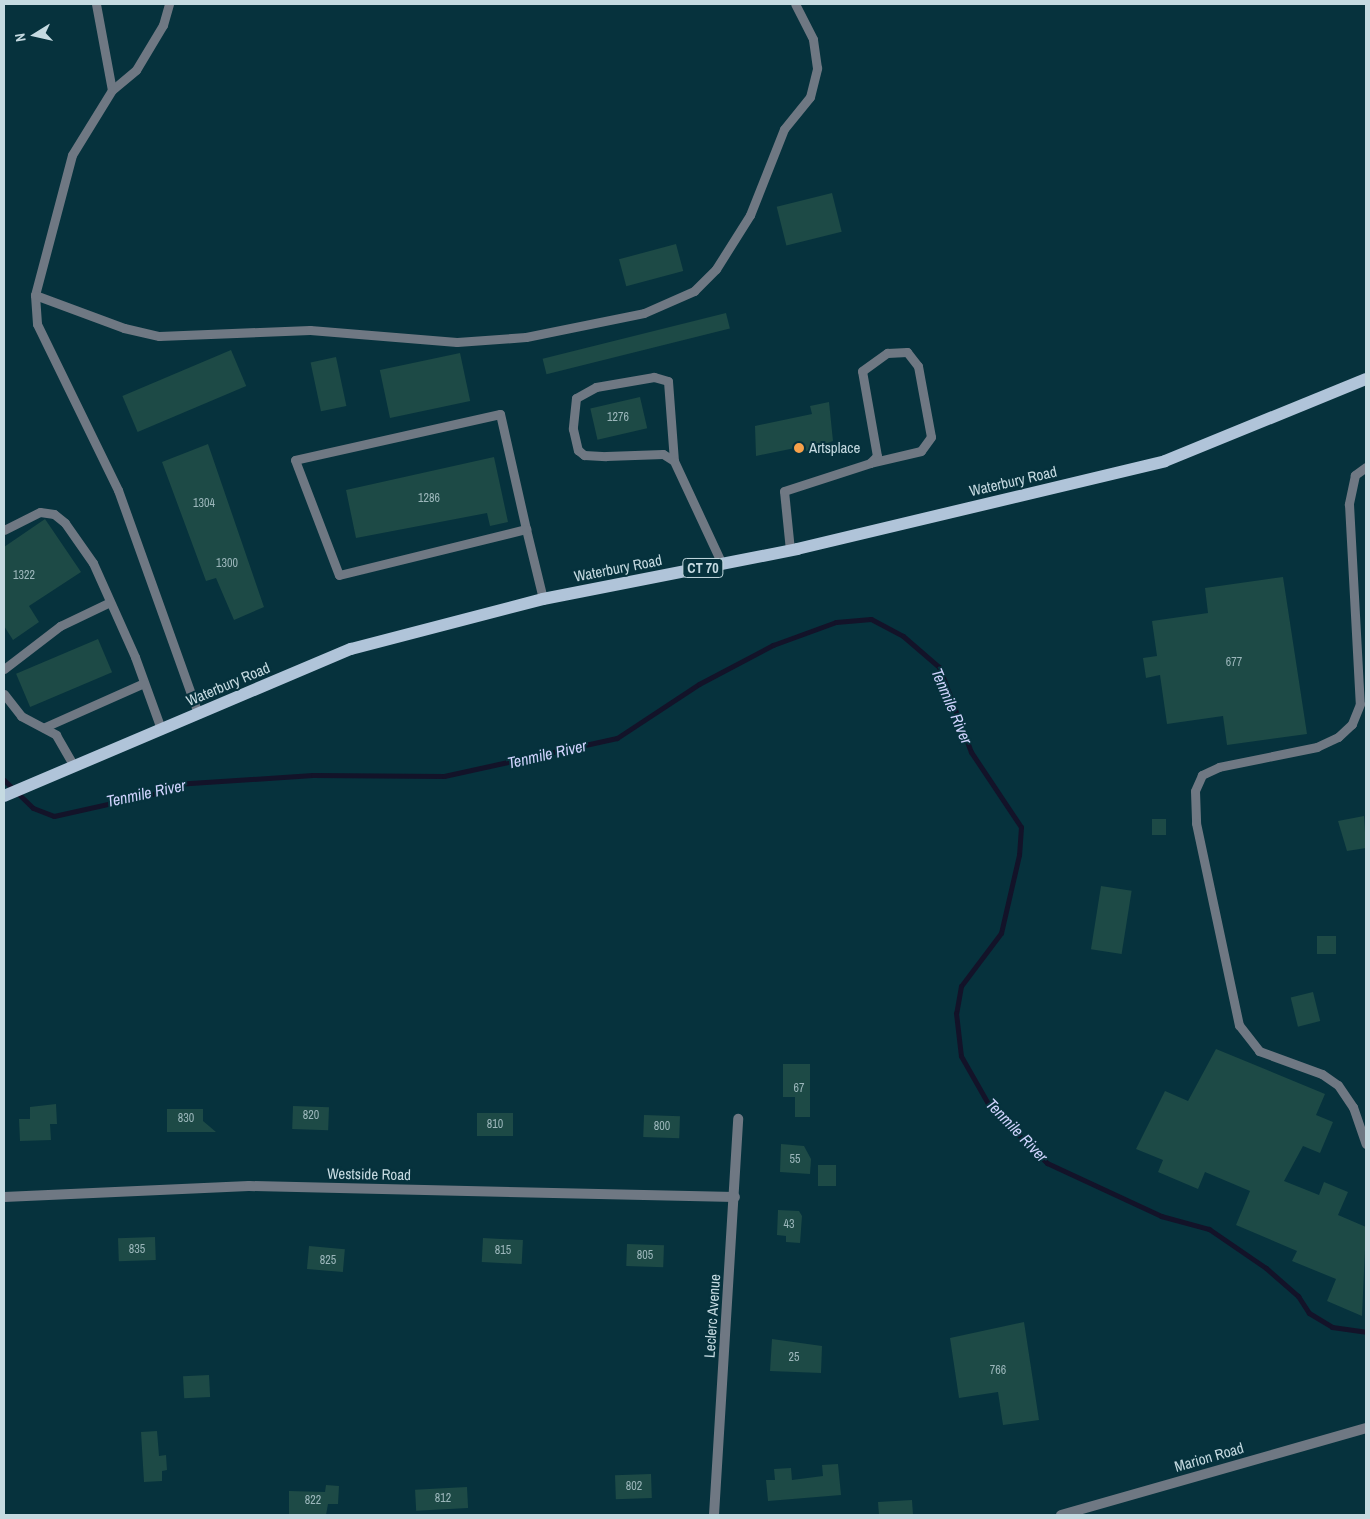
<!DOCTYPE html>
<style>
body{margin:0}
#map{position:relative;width:1370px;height:1519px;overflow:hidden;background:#06323d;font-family:"Archivo Narrow",sans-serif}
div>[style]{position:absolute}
.stream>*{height:5px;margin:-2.5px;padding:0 2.5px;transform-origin:2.5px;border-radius:2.5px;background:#131329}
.building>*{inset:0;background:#1d4a46;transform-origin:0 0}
.lane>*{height:9px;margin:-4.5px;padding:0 4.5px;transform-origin:4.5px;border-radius:4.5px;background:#6f7883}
.street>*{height:10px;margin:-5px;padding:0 5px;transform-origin:5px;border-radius:5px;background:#6f7883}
.primary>*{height:12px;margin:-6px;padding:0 6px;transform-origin:6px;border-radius:6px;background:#b0c4d9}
.dots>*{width:14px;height:14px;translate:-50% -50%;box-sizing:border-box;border:2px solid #06323d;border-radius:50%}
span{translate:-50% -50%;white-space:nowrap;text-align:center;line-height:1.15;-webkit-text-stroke:4px #06323d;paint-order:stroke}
.number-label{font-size:12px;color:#9bb6ba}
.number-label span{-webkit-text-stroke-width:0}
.shield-label span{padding:1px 4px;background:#06323d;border:1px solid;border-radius:4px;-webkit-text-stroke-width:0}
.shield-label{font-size:14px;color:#c5dae1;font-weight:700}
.poi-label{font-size:15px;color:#c5dae1}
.left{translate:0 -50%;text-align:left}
.street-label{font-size:15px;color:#c5dae1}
.water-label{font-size:16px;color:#cfd3fd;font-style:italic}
.frame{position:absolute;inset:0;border:5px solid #c5dae1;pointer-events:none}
.north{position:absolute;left:10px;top:10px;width:50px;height:50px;-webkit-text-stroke:4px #06323d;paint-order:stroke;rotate:260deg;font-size:14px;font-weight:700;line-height:20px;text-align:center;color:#c5dae1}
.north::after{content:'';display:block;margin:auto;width:18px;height:22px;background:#c5dae1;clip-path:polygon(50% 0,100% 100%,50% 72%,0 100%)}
</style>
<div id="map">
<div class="stream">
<i style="left:4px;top:780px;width:40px;rotate:44deg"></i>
<i style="left:33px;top:808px;width:22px;rotate:21deg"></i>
<i style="left:54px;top:816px;width:106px;rotate:-12.6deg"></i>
<i style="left:157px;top:793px;width:20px;rotate:-27deg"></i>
<i style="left:175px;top:784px;width:138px;rotate:-3.7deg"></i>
<i style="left:313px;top:775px;width:131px;rotate:0.4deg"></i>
<i style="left:444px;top:776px;width:177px;rotate:-12.4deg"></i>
<i style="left:617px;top:738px;width:98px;rotate:-33.4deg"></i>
<i style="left:699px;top:684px;width:84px;rotate:-27.8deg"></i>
<i style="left:773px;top:645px;width:67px;rotate:-20.1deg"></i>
<i style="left:836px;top:622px;width:35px;rotate:-5deg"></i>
<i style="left:871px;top:619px;width:36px;rotate:28deg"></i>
<i style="left:903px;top:636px;width:48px;rotate:40.7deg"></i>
<i style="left:939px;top:667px;width:91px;rotate:69.4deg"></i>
<i style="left:971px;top:752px;width:90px;rotate:56.3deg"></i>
<i style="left:1021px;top:827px;width:28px;rotate:94deg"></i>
<i style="left:1019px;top:855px;width:80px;rotate:103deg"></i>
<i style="left:1001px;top:933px;width:66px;rotate:127deg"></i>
<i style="left:961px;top:986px;width:27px;rotate:100deg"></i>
<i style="left:956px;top:1013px;width:43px;rotate:83.4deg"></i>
<i style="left:961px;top:1056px;width:59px;rotate:60.4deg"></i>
<i style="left:990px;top:1107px;width:80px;rotate:44.5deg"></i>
<i style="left:1047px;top:1163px;width:126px;rotate:24.9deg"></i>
<i style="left:1161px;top:1216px;width:50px;rotate:15.2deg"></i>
<i style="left:1209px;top:1229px;width:69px;rotate:34.4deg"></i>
<i style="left:1266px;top:1268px;width:43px;rotate:41.2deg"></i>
<i style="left:1298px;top:1296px;width:20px;rotate:57deg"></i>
<i style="left:1309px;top:1313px;width:27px;rotate:31deg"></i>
<i style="left:1332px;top:1327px;width:34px;rotate:8deg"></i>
</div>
<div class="building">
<i style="left:832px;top:193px;width:40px;height:57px;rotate:76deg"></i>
<i style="left:676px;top:244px;width:28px;height:59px;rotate:75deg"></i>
<i style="left:726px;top:313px;width:16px;height:189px;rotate:76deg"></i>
<i style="left:231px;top:350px;width:39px;height:118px;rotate:67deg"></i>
<i style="left:460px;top:353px;width:49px;height:82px;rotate:78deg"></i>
<i style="left:336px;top:357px;width:50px;height:26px;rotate:78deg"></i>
<i style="left:640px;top:397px;width:32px;height:51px;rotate:77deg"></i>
<i style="clip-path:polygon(829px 402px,833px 441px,806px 451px,805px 446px,756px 456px,755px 426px,812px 414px,810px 406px)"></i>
<i style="clip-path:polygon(208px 444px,264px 607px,234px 620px,216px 578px,206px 581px,162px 462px)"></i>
<i style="clip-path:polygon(494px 457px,508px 522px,490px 526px,487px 513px,356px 538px,346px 490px)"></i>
<i style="clip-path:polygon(45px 519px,81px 572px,29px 606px,39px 622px,13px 640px,4px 626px,4px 547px)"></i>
<i style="clip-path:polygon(1283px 577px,1307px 734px,1227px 745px,1223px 716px,1167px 724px,1160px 675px,1146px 678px,1143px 658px,1157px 656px,1152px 621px,1208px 613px,1205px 588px)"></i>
<i style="left:98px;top:639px;width:36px;height:89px;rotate:67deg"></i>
<i style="clip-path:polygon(1364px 816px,1366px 848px,1347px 851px,1338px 821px)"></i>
<i style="left:1152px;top:819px;width:14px;height:16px"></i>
<i style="left:1101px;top:886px;width:31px;height:64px;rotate:9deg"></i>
<i style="left:1317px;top:936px;width:19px;height:18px"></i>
<i style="left:1313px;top:992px;width:30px;height:23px;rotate:76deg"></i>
<i style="clip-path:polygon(1216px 1049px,1325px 1094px,1316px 1115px,1333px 1122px,1320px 1153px,1303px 1146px,1284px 1181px,1319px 1195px,1324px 1182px,1348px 1192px,1338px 1215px,1366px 1227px,1362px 1316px,1327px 1301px,1336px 1279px,1292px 1261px,1297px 1251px,1236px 1225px,1250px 1191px,1205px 1172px,1198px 1189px,1158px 1172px,1163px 1160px,1136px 1149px,1165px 1091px,1188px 1101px)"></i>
<i style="clip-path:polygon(783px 1064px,810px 1064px,810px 1117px,795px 1117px,795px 1097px,783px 1097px)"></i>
<i style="clip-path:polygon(56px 1104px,57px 1124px,50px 1124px,51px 1140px,20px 1141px,19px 1119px,30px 1119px,30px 1107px)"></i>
<i style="left:293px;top:1106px;width:36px;height:23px;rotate:2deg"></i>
<i style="clip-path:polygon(167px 1109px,203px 1109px,203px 1121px,216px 1132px,167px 1132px)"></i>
<i style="left:477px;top:1113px;width:36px;height:23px"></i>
<i style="left:644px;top:1115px;width:36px;height:22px;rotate:2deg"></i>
<i style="clip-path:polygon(781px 1144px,804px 1146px,811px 1159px,810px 1174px,780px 1172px)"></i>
<i style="left:818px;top:1165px;width:18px;height:21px"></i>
<i style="clip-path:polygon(778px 1210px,799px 1211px,802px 1216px,800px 1243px,786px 1242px,786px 1236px,777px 1235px)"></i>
<i style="left:155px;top:1237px;width:23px;height:37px;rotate:88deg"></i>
<i style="left:483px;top:1238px;width:40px;height:24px;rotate:3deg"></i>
<i style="left:627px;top:1244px;width:37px;height:22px;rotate:2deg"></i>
<i style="left:309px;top:1246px;width:36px;height:23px;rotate:5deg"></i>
<i style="clip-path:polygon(1024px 1322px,1039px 1420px,1003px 1425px,998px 1392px,959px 1398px,950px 1338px)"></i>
<i style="clip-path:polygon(772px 1339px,822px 1346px,821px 1373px,770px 1371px)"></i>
<i style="left:209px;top:1375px;width:22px;height:26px;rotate:87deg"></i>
<i style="clip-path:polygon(157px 1431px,159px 1456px,166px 1455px,167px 1470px,162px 1471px,162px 1481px,144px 1482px,141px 1432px)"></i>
<i style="clip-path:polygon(838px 1464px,841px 1495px,768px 1501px,766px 1480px,775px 1480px,774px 1469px,791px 1468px,792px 1480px,823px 1476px,822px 1465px)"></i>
<i style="left:651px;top:1474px;width:24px;height:36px;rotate:88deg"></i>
<i style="clip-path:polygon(326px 1485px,339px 1486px,338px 1504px,328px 1504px,326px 1515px,289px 1515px,289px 1491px,325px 1492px)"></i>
<i style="left:467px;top:1487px;width:21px;height:52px;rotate:87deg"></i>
<i style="clip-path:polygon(912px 1500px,913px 1515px,879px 1515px,878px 1502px)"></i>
</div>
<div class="lane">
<i style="left:96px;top:4px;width:87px;rotate:79.5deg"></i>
<i style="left:169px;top:4px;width:22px;rotate:106deg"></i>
<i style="left:163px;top:25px;width:52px;rotate:121deg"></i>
<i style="left:136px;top:70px;width:31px;rotate:140deg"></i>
<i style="left:112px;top:90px;width:76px;rotate:121.6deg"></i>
<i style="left:72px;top:155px;width:145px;rotate:104.8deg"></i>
<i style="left:35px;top:295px;width:29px;rotate:86deg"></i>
<i style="left:37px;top:324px;width:185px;rotate:64deg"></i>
<i style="left:118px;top:490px;width:238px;rotate:70.3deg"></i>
<i style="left:35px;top:295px;width:95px;rotate:20.3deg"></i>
<i style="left:124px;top:328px;width:36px;rotate:13deg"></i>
<i style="left:159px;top:336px;width:151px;rotate:-2.3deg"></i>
<i style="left:310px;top:330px;width:147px;rotate:4.7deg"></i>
<i style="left:457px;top:342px;width:69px;rotate:-4.1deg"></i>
<i style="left:526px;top:337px;width:120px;rotate:-11.5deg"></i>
<i style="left:644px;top:313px;width:55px;rotate:-23.7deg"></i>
<i style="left:694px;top:291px;width:31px;rotate:-45deg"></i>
<i style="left:716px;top:269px;width:64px;rotate:-57.8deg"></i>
<i style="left:750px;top:215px;width:92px;rotate:-68.4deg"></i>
<i style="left:784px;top:129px;width:41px;rotate:-50.9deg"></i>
<i style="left:810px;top:97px;width:30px;rotate:-76deg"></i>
<i style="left:817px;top:68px;width:29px;rotate:-98deg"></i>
<i style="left:813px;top:39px;width:39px;rotate:-117deg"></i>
<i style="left:674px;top:461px;width:80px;rotate:-94.3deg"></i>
<i style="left:668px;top:381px;width:15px;rotate:-164deg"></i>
<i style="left:654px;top:377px;width:59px;rotate:170.2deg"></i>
<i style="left:596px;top:387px;width:23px;rotate:151deg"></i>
<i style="left:576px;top:398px;width:31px;rotate:96deg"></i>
<i style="left:573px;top:429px;width:22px;rotate:77deg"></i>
<i style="left:578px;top:450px;width:8px;rotate:40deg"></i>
<i style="left:584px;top:455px;width:22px;rotate:3deg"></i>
<i style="left:606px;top:456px;width:57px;rotate:-2deg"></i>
<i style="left:663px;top:454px;width:13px;rotate:32deg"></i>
<i style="left:674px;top:461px;width:114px;rotate:65deg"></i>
<i style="left:1366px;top:467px;width:14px;rotate:144deg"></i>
<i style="left:1355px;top:475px;width:30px;rotate:102deg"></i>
<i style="left:1349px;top:504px;width:200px;rotate:86.9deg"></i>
<i style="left:1360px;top:704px;width:22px;rotate:112deg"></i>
<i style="left:1352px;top:724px;width:19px;rotate:137deg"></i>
<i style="left:1338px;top:737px;width:23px;rotate:155deg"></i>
<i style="left:1317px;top:747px;width:100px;rotate:168.5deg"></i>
<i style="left:1219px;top:767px;width:19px;rotate:155deg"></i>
<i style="left:1202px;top:775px;width:17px;rotate:114deg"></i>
<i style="left:1195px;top:791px;width:32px;rotate:88deg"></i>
<i style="left:1196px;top:823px;width:207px;rotate:78deg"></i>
<i style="left:1239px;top:1025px;width:33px;rotate:52deg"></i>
<i style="left:1259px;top:1051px;width:67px;rotate:20.1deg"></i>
<i style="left:1322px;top:1074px;width:19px;rotate:35deg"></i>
<i style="left:1338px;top:1085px;width:27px;rotate:56deg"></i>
<i style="left:1353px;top:1107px;width:39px;rotate:71deg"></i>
<i style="left:526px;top:529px;width:118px;rotate:-102.7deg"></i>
<i style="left:500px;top:414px;width:210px;rotate:167.4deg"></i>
<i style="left:295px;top:460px;width:123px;rotate:69.1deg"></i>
<i style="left:339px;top:575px;width:193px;rotate:-13.8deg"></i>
<i style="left:526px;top:529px;width:72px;rotate:76.3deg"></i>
<i style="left:4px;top:530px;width:40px;rotate:-26.6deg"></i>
<i style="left:40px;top:512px;width:14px;rotate:8deg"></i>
<i style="left:54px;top:514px;width:14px;rotate:39deg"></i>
<i style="left:65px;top:523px;width:49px;rotate:55deg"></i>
<i style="left:93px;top:563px;width:103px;rotate:65.9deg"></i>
<i style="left:135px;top:657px;width:77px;rotate:70.1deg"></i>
<i style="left:790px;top:550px;width:59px;rotate:-95.8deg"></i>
<i style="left:784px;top:491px;width:90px;rotate:-18deg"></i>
<i style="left:870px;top:463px;width:10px;rotate:-45deg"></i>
<i style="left:877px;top:456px;width:86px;rotate:-100deg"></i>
<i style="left:862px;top:371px;width:31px;rotate:-36deg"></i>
<i style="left:887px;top:353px;width:20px;rotate:-3deg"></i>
<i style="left:907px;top:352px;width:18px;rotate:52deg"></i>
<i style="left:918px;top:366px;width:72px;rotate:79.6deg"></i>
<i style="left:931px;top:437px;width:17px;rotate:126deg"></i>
<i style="left:921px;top:451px;width:52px;rotate:166.8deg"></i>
<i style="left:4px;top:669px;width:71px;rotate:-37.5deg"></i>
<i style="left:60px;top:626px;width:55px;rotate:-25.6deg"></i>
<i style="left:4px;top:694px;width:28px;rotate:52deg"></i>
<i style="left:21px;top:716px;width:40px;rotate:28deg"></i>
<i style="left:56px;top:735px;width:36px;rotate:60deg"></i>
<i style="left:45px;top:727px;width:108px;rotate:-24deg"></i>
</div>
<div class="street">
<i style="left:4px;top:1197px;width:245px;rotate:-2.6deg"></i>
<i style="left:249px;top:1186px;width:486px;rotate:1.3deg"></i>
<i style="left:714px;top:1515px;width:397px;rotate:-86.5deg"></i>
<i style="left:1061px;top:1515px;width:317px;rotate:-15.9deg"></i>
</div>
<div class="primary">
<i style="left:4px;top:796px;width:377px;rotate:-23deg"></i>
<i style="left:351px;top:649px;width:198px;rotate:-14.6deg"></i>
<i style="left:543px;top:599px;width:259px;rotate:-11.1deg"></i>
<i style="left:797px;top:549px;width:378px;rotate:-13.4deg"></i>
<i style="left:1165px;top:461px;width:217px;rotate:-22.2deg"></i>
</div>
<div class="dots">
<i style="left:799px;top:448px;background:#f7a14a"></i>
</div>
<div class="number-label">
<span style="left:618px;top:418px">1276</span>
<span style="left:429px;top:499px">1286</span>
<span style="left:204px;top:504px">1304</span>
<span style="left:227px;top:564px">1300</span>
<span style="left:24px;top:576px">1322</span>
<span style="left:1234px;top:663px">677</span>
<span style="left:799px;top:1089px">67</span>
<span style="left:311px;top:1116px">820</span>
<span style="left:186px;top:1119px">830</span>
<span style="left:495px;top:1125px">810</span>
<span style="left:662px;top:1127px">800</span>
<span style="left:795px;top:1160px">55</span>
<span style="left:789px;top:1225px">43</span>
<span style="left:137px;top:1250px">835</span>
<span style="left:503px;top:1251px">815</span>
<span style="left:645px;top:1256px">805</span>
<span style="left:328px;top:1261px">825</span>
<span style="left:794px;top:1358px">25</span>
<span style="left:998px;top:1371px">766</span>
<span style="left:634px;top:1487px">802</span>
<span style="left:443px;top:1499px">812</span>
<span style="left:313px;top:1501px">822</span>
</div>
<div class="shield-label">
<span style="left:703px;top:568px">CT 70</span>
</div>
<div class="poi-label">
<span class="left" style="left:809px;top:448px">Artsplace</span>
</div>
<div class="street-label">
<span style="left:1013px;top:481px;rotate:-13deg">Waterbury Road</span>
<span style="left:618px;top:568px;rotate:-11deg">Waterbury Road</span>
<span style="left:228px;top:684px;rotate:-23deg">Waterbury Road</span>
<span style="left:369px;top:1174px;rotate:1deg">Westside Road</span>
<span style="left:712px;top:1316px;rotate:-86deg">Leclerc Avenue</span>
<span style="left:1209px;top:1457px;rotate:-16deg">Marion Road</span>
</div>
<div class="water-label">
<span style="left:952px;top:706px;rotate:67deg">Tenmile River</span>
<span style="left:547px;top:754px;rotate:-13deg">Tenmile River</span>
<span style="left:146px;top:793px;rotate:-12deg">Tenmile River</span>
<span style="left:1017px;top:1130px;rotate:46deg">Tenmile River</span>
</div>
<div class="frame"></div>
<div class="north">N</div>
</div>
